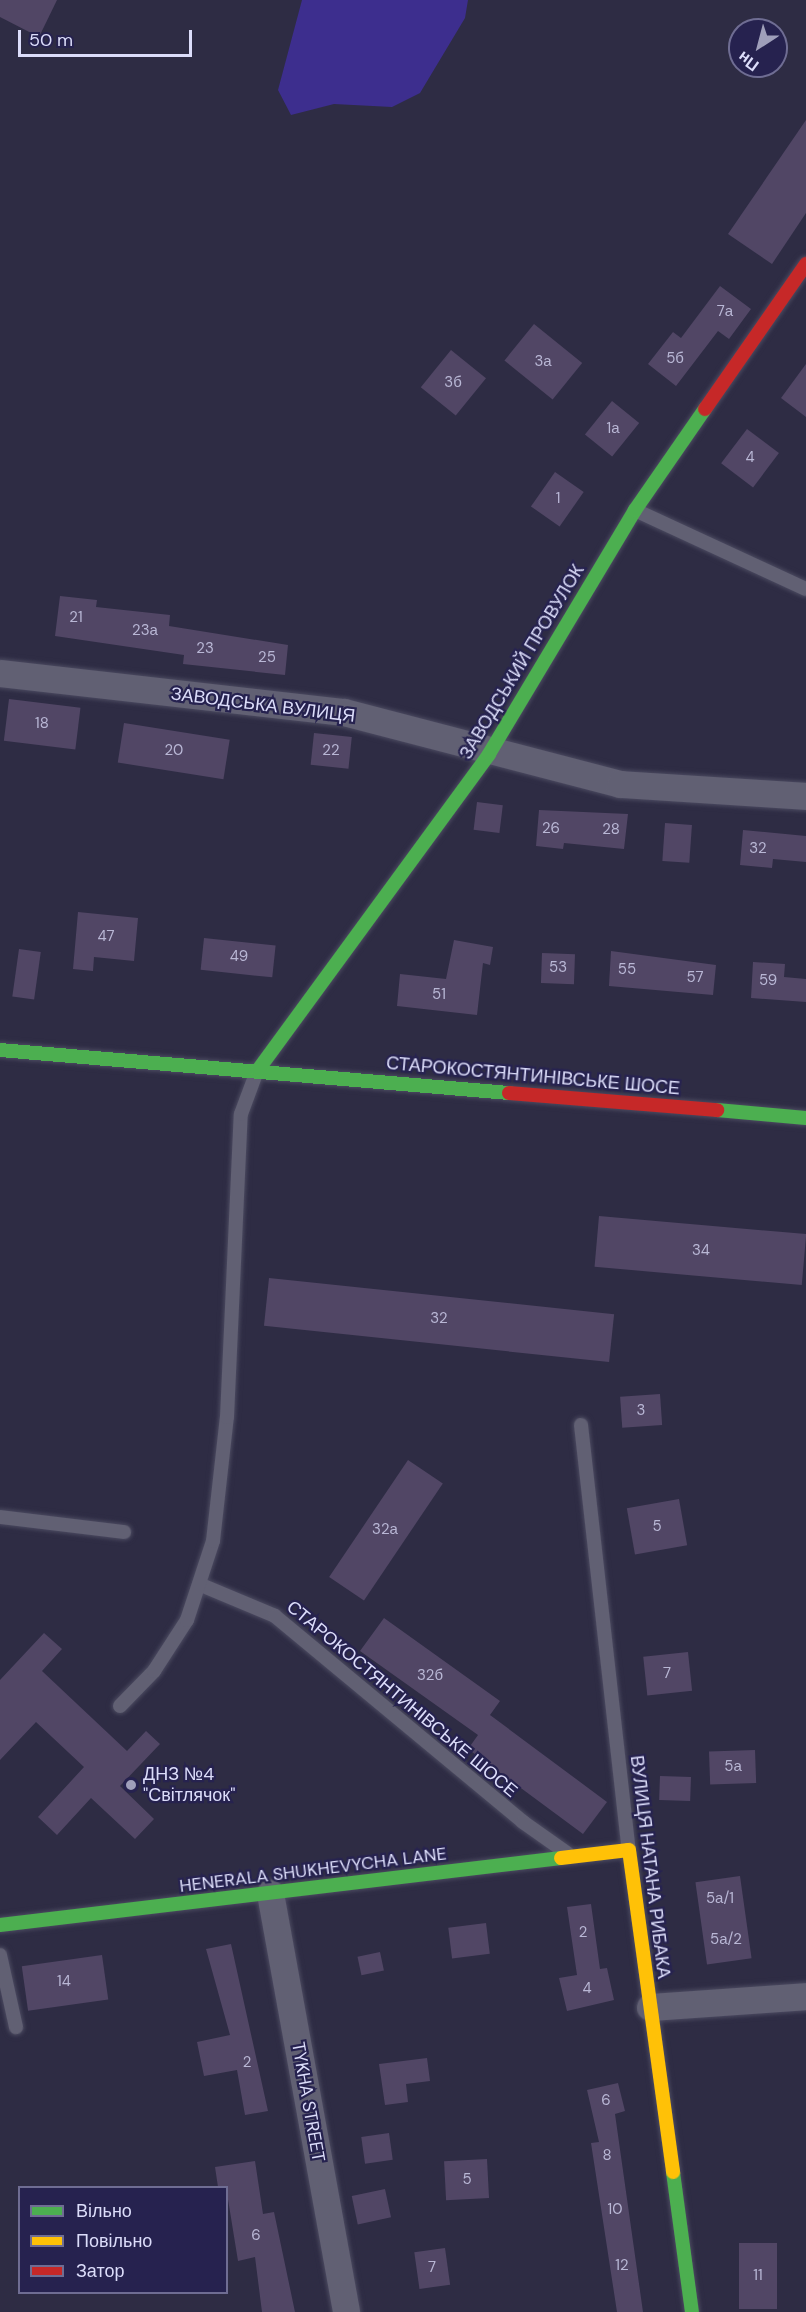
<!DOCTYPE html>
<meta charset="utf-8">
<style>
body{margin:0}
#map{position:relative;width:806px;height:2312px;overflow:hidden;background:#2e2c44;font-family:"DM Sans",sans-serif}
div>[style]{position:absolute}
.water>*{inset:0;background:#3d2e8e}
.building>*{inset:0;background:#514665;transform-origin:0 0}
.roads{filter:drop-shadow(0 0 2px #4b4a60) drop-shadow(0 0 2px #4b4a60)}
.lane>*{height:14px;margin:-7px;padding:0 7px;transform-origin:7px;border-radius:7px;background:#616073}
.street>*{height:27px;margin:-13.5px;padding:0 13.5px;transform-origin:13.5px;border-radius:13.5px;background:#616073}
.fast>*{height:14px;margin:-7px;padding:0 7px;transform-origin:7px;border-radius:7px;background:#4caf50}
.slow>*{height:14px;margin:-7px;padding:0 7px;transform-origin:7px;border-radius:7px;background:#ffc107}
.jam>*{height:14px;margin:-7px;padding:0 7px;transform-origin:7px;border-radius:7px;background:#c62828}
.dots>*{width:16px;height:16px;translate:-50% -50%;box-sizing:border-box;border:3px solid #26224f;border-radius:50%}
span{translate:-50% -50%;white-space:nowrap;text-align:center;line-height:1.15;-webkit-text-stroke:4.5px #26224f;paint-order:stroke}
.number-label{font-size:15px;color:#b9b7d5}
.number-label span{-webkit-text-stroke-width:0}
.street-label{font-size:18px;color:#dcddfa}
.poi-label{font-size:18px;color:#dcddfa}
.left{translate:0 -50%;text-align:left}
.legend{position:absolute;left:18px;top:2186px;width:210px;height:108px;box-sizing:border-box;background:#26224f;border:2px solid #6f6d93;margin:0;padding:8px 10px;list-style:none;font-size:18px;color:#dcddfa}
.legend li{display:flex;align-items:center;gap:12px;height:30px}
.legend b{width:30px;border:2px solid #6f6d93}
.north{position:absolute;left:728px;top:18px;width:60px;height:60px;box-sizing:border-box;background:#26224f;border:2px solid #6f6d93;border-radius:50%;rotate:216deg;font-size:16px;font-weight:700;line-height:24px;text-align:center;color:#dcddfa}
.north::after{content:'';display:block;margin:auto;width:21px;height:27px;background:#9f9fba;clip-path:polygon(50% 0,100% 100%,50% 72%,0 100%)}
.scale{position:absolute;left:18px;top:30px;width:174px;height:27px;box-sizing:border-box;border:3px solid #dcddfa;border-top:0;padding-left:8px;font-size:18px;line-height:21px;white-space:nowrap;color:#dcddfa;-webkit-text-stroke:4px #26224f;paint-order:stroke}
</style>
<div id="map">
<div class="water">
<i style="clip-path:polygon(302px 0,468px 0,465px 18px,420px 93px,392px 107px,334px 104px,291px 115px,278px 90px)"></i>
</div>
<div class="building">
<i style="clip-path:polygon(0 0,57px 0,39px 37px,0 17px)"></i>
<i style="clip-path:polygon(806px 120px,806px 213px,772px 264px,728px 234px)"></i>
<i style="clip-path:polygon(720px 286px,751px 309px,729px 339px,718px 331px,676px 386px,648px 364px,673px 332px,681px 338px)"></i>
<i style="left:534px;top:324px;width:62px;height:47px;rotate:39deg"></i>
<i style="left:451px;top:350px;width:45px;height:48px;rotate:39deg"></i>
<i style="clip-path:polygon(806px 364px,806px 417px,781px 398px)"></i>
<i style="left:612px;top:401px;width:35px;height:43px;rotate:39deg"></i>
<i style="left:747px;top:429px;width:40px;height:43px;rotate:37deg"></i>
<i style="left:555px;top:472px;width:35px;height:42px;rotate:35deg"></i>
<i style="clip-path:polygon(60px 596px,97px 600px,96px 607px,170px 615px,169px 626px,288px 645px,285px 675px,183px 664px,184px 655px,55px 636px)"></i>
<i style="left:9px;top:699px;width:72px;height:42px;rotate:7deg"></i>
<i style="left:124px;top:723px;width:107px;height:40px;rotate:9deg"></i>
<i style="left:314px;top:733px;width:38px;height:32px;rotate:6deg"></i>
<i style="left:477px;top:802px;width:26px;height:28px;rotate:7deg"></i>
<i style="clip-path:polygon(539px 810px,628px 814px,624px 849px,564px 843px,563px 849px,536px 846px)"></i>
<i style="left:665px;top:823px;width:27px;height:38px;rotate:4deg"></i>
<i style="clip-path:polygon(743px 830px,806px 836px,806px 862px,773px 859px,772px 868px,740px 865px)"></i>
<i style="clip-path:polygon(78px 912px,138px 918px,134px 961px,94px 957px,93px 971px,73px 969px)"></i>
<i style="left:204px;top:938px;width:72px;height:32px;rotate:6deg"></i>
<i style="clip-path:polygon(454px 940px,493px 947px,490px 965px,483px 963px,477px 1015px,397px 1006px,400px 974px,446px 979px)"></i>
<i style="left:19px;top:949px;width:22px;height:48px;rotate:8deg"></i>
<i style="clip-path:polygon(611px 951px,716px 965px,713px 995px,609px 986px)"></i>
<i style="left:542px;top:953px;width:33px;height:30px;rotate:2deg"></i>
<i style="clip-path:polygon(753px 962px,785px 964px,784px 977px,806px 979px,806px 1002px,751px 998px)"></i>
<i style="left:599px;top:1216px;width:208px;height:51px;rotate:5deg"></i>
<i style="left:269px;top:1278px;width:347px;height:48px;rotate:6deg"></i>
<i style="left:660px;top:1394px;width:31px;height:40px;rotate:86deg"></i>
<i style="left:408px;top:1460px;width:42px;height:141px;rotate:34deg"></i>
<i style="left:679px;top:1499px;width:47px;height:53px;rotate:80deg"></i>
<i style="clip-path:polygon(384px 1618px,500px 1701px,490px 1715px,607px 1802px,583px 1834px,468px 1749px,478px 1735px,360px 1651px)"></i>
<i style="clip-path:polygon(44px 1633px,62px 1649px,42px 1671px,127px 1751px,146px 1731px,160px 1744px,120px 1786px,154px 1819px,135px 1839px,91px 1798px,57px 1835px,38px 1817px,84px 1767px,36px 1722px,0 1760px,0 1680px)"></i>
<i style="left:688px;top:1652px;width:39px;height:45px;rotate:84deg"></i>
<i style="left:755px;top:1750px;width:33px;height:46px;rotate:88deg"></i>
<i style="left:660px;top:1776px;width:31px;height:24px;rotate:2deg"></i>
<i style="left:740px;top:1876px;width:83px;height:45px;rotate:82deg"></i>
<i style="clip-path:polygon(591px 1904px,600px 1969px,607px 1968px,614px 2000px,567px 2011px,559px 1978px,577px 1975px,567px 1907px)"></i>
<i style="left:486px;top:1923px;width:31px;height:38px;rotate:83deg"></i>
<i style="clip-path:polygon(231px 1944px,268px 2111px,245px 2115px,237px 2070px,204px 2076px,197px 2042px,230px 2035px,206px 1949px)"></i>
<i style="left:380px;top:1952px;width:19px;height:23px;rotate:78deg"></i>
<i style="left:102px;top:1955px;width:45px;height:81px;rotate:82deg"></i>
<i style="clip-path:polygon(427px 2058px,430px 2081px,406px 2084px,408px 2102px,385px 2105px,379px 2064px)"></i>
<i style="clip-path:polygon(618px 2083px,625px 2111px,615px 2114px,643px 2312px,617px 2312px,591px 2143px,599px 2142px,587px 2090px)"></i>
<i style="left:389px;top:2133px;width:27px;height:28px;rotate:82deg"></i>
<i style="left:487px;top:2159px;width:39px;height:43px;rotate:87deg"></i>
<i style="clip-path:polygon(255px 2161px,263px 2214px,274px 2212px,295px 2312px,262px 2312px,255px 2257px,238px 2261px,226px 2187px,218px 2187px,215px 2167px)"></i>
<i style="left:385px;top:2189px;width:29px;height:34px;rotate:78deg"></i>
<i style="left:739px;top:2243px;width:38px;height:66px"></i>
<i style="left:445px;top:2248px;width:37px;height:31px;rotate:82deg"></i>
</div>
<div class="roads">
<div class="lane">
<i style="left:635px;top:510px;width:188px;rotate:24.8deg"></i>
<i style="left:581px;top:1425px;width:428px;rotate:83.6deg"></i>
<i style="left:0;top:1517px;width:125px;rotate:6.9deg"></i>
<i style="left:201px;top:1585px;width:80px;rotate:22.7deg"></i>
<i style="left:275px;top:1616px;width:322px;rotate:39.7deg"></i>
<i style="left:523px;top:1822px;width:54px;rotate:35.2deg"></i>
<i style="left:120px;top:1706px;width:49px;rotate:-45.8deg"></i>
<i style="left:154px;top:1671px;width:61px;rotate:-57.1deg"></i>
<i style="left:187px;top:1620px;width:83px;rotate:-71.8deg"></i>
<i style="left:213px;top:1541px;width:125px;rotate:-83.6deg"></i>
<i style="left:227px;top:1417px;width:303px;rotate:-87.4deg"></i>
<i style="left:241px;top:1114px;width:46px;rotate:-69.6deg"></i>
<i style="left:0;top:1955px;width:74px;rotate:77.5deg"></i>
</div>
<div class="street">
<i style="left:0;top:673px;width:346px;rotate:6.5deg"></i>
<i style="left:344px;top:712px;width:285px;rotate:14.6deg"></i>
<i style="left:620px;top:784px;width:186px;rotate:3.7deg"></i>
<i style="left:270px;top:1893px;width:426px;rotate:79.7deg"></i>
<i style="left:650px;top:2007px;width:156px;rotate:-4deg"></i>
</div>
<div class="fast">
<i style="left:0;top:1050px;width:511px;rotate:4.83deg"></i>
<i style="left:258px;top:1070px;width:391px;rotate:-53.8deg"></i>
<i style="left:489px;top:754px;width:284px;rotate:-59.1deg"></i>
<i style="left:635px;top:510px;width:123px;rotate:-55.3deg"></i>
<i style="left:717px;top:1110px;width:89px;rotate:5.1deg"></i>
<i style="left:0;top:1925px;width:565px;rotate:-6.81deg"></i>
<i style="left:673px;top:2172px;width:141px;rotate:82.3deg"></i>
</div>
<div class="slow">
<i style="left:561px;top:1858px;width:68px;rotate:-6.7deg"></i>
<i style="left:629px;top:1850px;width:325px;rotate:82.2deg"></i>
</div>
<div class="jam">
<i style="left:705px;top:409px;width:177px;rotate:-55.1deg"></i>
<i style="left:509px;top:1093px;width:209px;rotate:4.7deg"></i>
</div>
</div>
<div class="dots">
<i style="left:131px;top:1785px;background:#9f9fba"></i>
</div>
<div class="number-label">
<span style="left:725px;top:312px">7а</span>
<span style="left:675px;top:359px">5б</span>
<span style="left:543px;top:362px">3а</span>
<span style="left:453px;top:383px">3б</span>
<span style="left:613px;top:429px">1а</span>
<span style="left:750px;top:458px">4</span>
<span style="left:558px;top:499px">1</span>
<span style="left:76px;top:618px">21</span>
<span style="left:145px;top:631px">23а</span>
<span style="left:205px;top:649px">23</span>
<span style="left:267px;top:658px">25</span>
<span style="left:42px;top:724px">18</span>
<span style="left:174px;top:751px">20</span>
<span style="left:331px;top:751px">22</span>
<span style="left:551px;top:829px">26</span>
<span style="left:611px;top:830px">28</span>
<span style="left:758px;top:849px">32</span>
<span style="left:106px;top:937px">47</span>
<span style="left:239px;top:957px">49</span>
<span style="left:558px;top:968px">53</span>
<span style="left:627px;top:970px">55</span>
<span style="left:695px;top:978px">57</span>
<span style="left:768px;top:981px">59</span>
<span style="left:439px;top:995px">51</span>
<span style="left:701px;top:1251px">34</span>
<span style="left:439px;top:1319px">32</span>
<span style="left:641px;top:1411px">3</span>
<span style="left:657px;top:1527px">5</span>
<span style="left:385px;top:1530px">32а</span>
<span style="left:667px;top:1674px">7</span>
<span style="left:430px;top:1676px">32б</span>
<span style="left:733px;top:1767px">5а</span>
<span style="left:720px;top:1899px">5а/1</span>
<span style="left:583px;top:1933px">2</span>
<span style="left:726px;top:1940px">5а/2</span>
<span style="left:64px;top:1982px">14</span>
<span style="left:587px;top:1989px">4</span>
<span style="left:247px;top:2063px">2</span>
<span style="left:606px;top:2101px">6</span>
<span style="left:607px;top:2156px">8</span>
<span style="left:467px;top:2180px">5</span>
<span style="left:615px;top:2210px">10</span>
<span style="left:256px;top:2236px">6</span>
<span style="left:622px;top:2266px">12</span>
<span style="left:432px;top:2268px">7</span>
<span style="left:758px;top:2276px">11</span>
</div>
<div class="street-label">
<span style="left:522px;top:662px;rotate:-59deg">ЗАВОДСЬКИЙ ПРОВУЛОК</span>
<span style="left:263px;top:705px;rotate:7deg">ЗАВОДСЬКА ВУЛИЦЯ</span>
<span style="left:533px;top:1076px;rotate:5deg">СТАРОКОСТЯНТИНІВСЬКЕ ШОСЕ</span>
<span style="left:402px;top:1699px;rotate:40deg">СТАРОКОСТЯНТИНІВСЬКЕ ШОСЕ</span>
<span style="left:650px;top:1867px;rotate:83deg">ВУЛИЦЯ НАТАНА РИБАКА</span>
<span style="left:313px;top:1870px;rotate:-7deg">HENERALA SHUKHEVYCHA LANE</span>
<span style="left:308px;top:2102px;rotate:80deg">TYKHA STREET</span>
</div>
<div class="poi-label">
<span class="left" style="left:143px;top:1785px">ДНЗ №4<br>"Світлячок"</span>
</div>
<ul class="legend">
<li><b style="height:8px;background:#4caf50"></b>Вільно</li>
<li><b style="height:8px;background:#ffc107"></b>Повільно</li>
<li><b style="height:8px;background:#c62828"></b>Затор</li>
</ul>
<div class="north">Пн</div>
<div class="scale">50 m</div>
</div>
